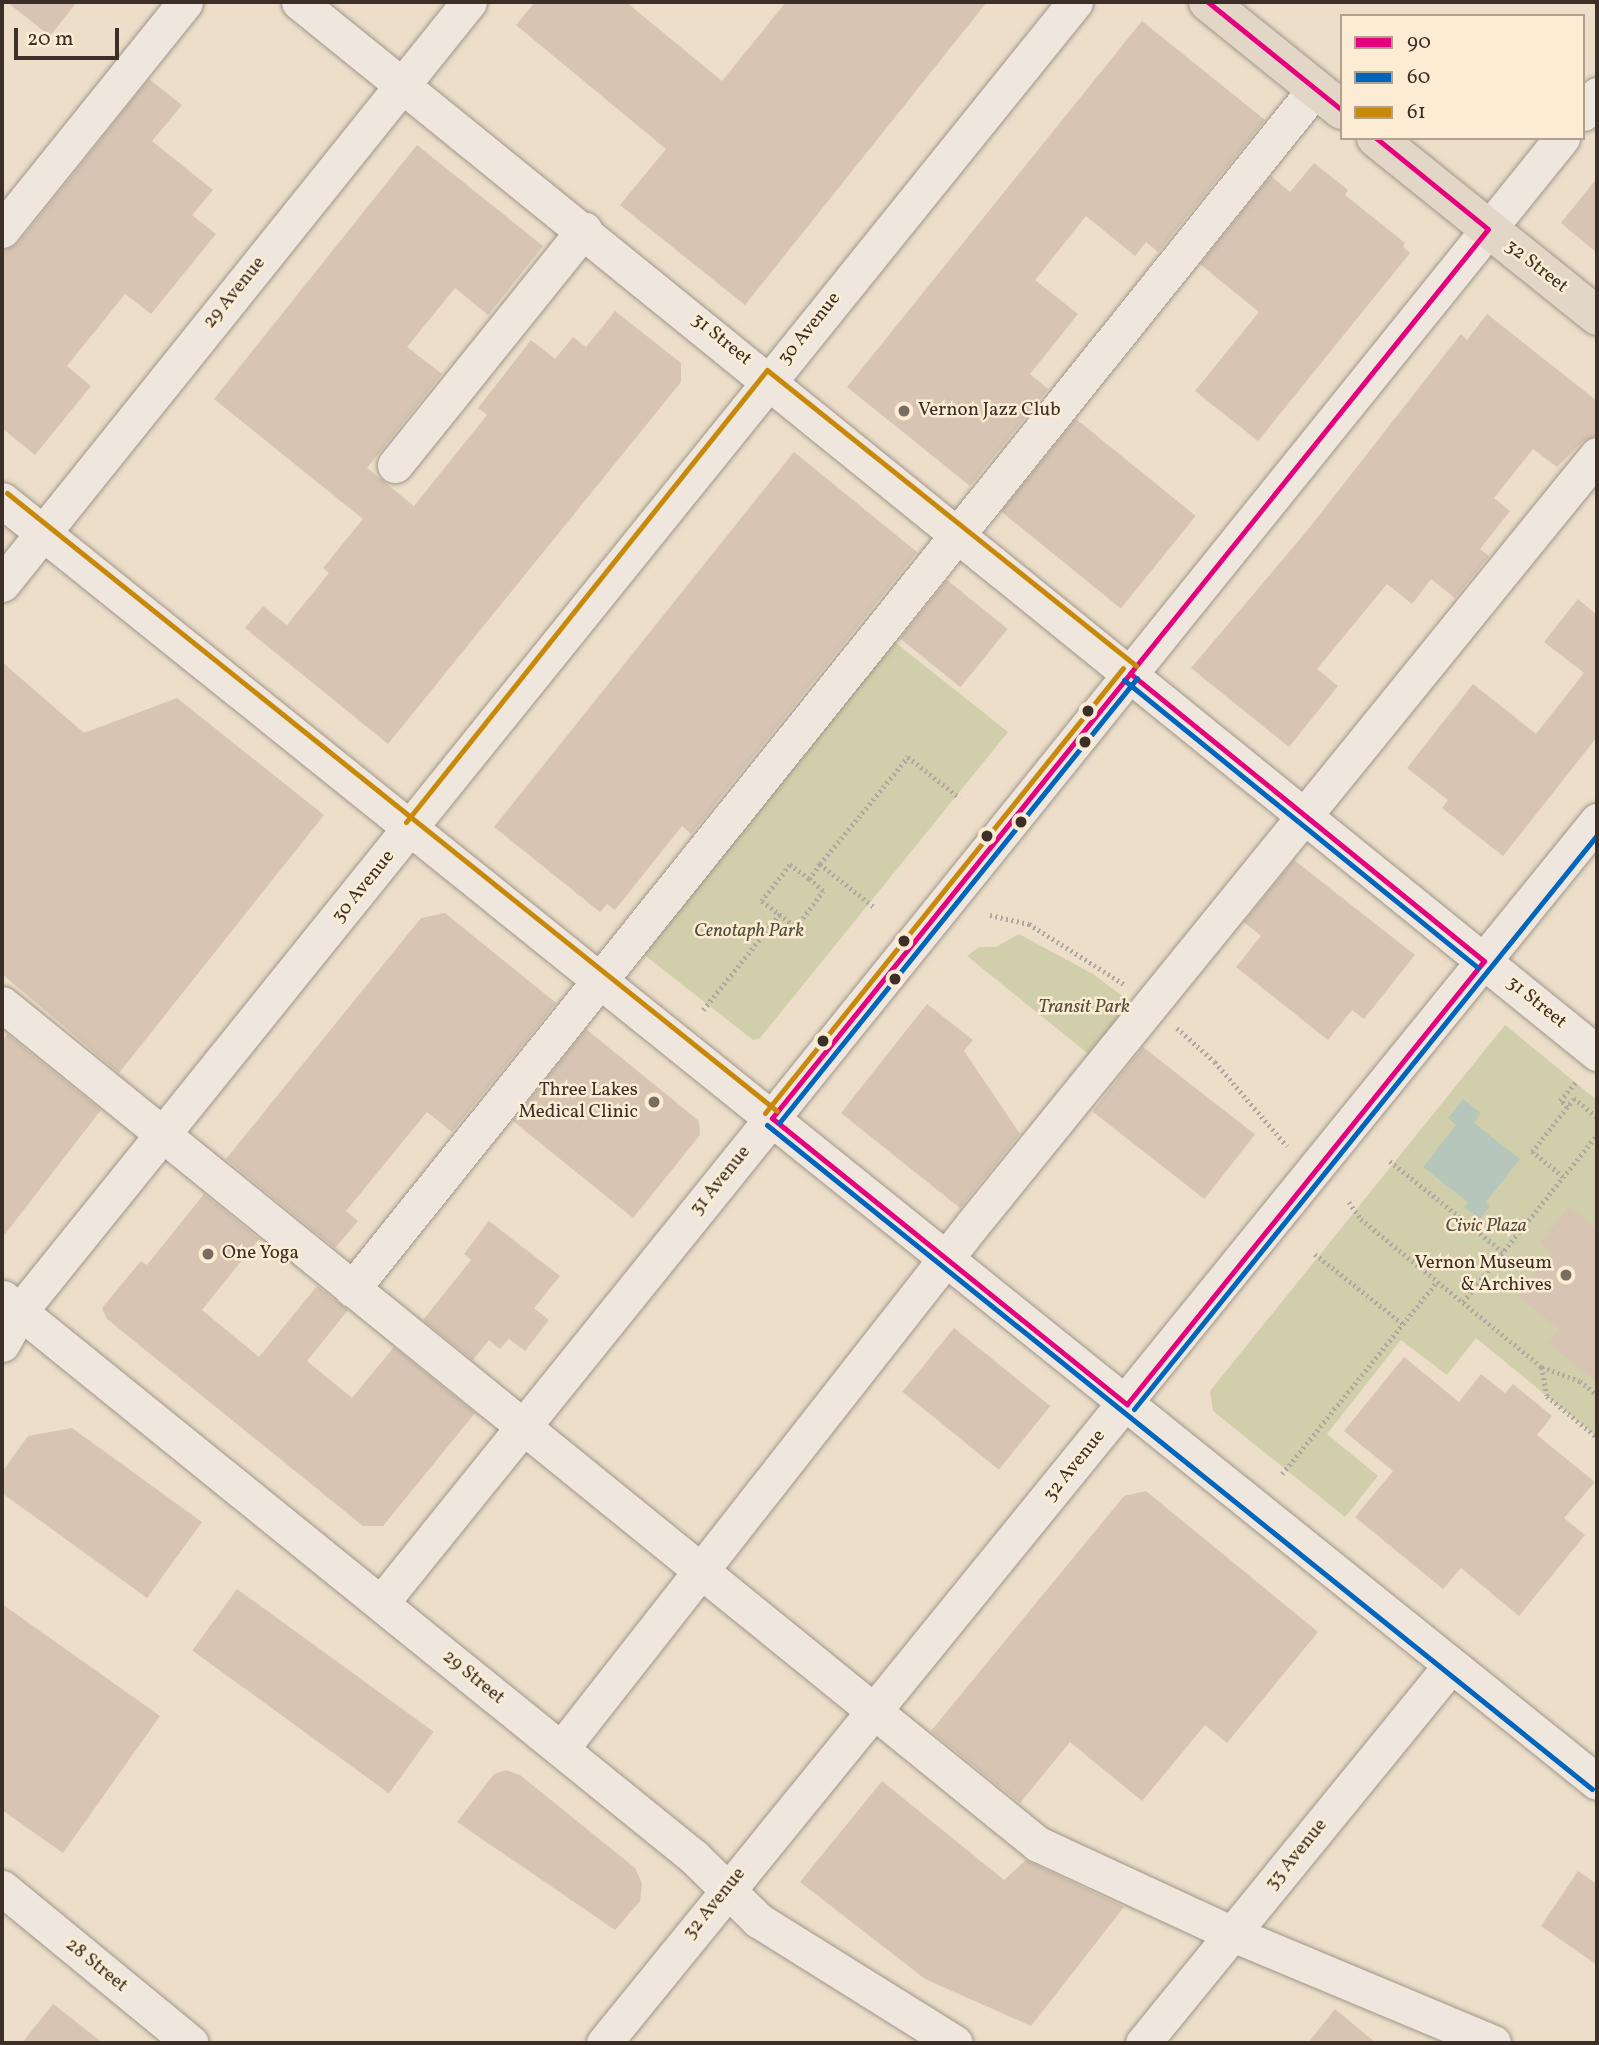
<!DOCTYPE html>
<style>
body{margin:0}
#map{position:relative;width:1599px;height:2045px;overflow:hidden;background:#ecdec9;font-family:Vollkorn,serif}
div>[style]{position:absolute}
.green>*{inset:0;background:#d1cfab}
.water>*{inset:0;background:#b6c6bb}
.building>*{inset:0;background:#d7c4b2;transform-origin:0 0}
.path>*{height:4.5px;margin-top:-2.25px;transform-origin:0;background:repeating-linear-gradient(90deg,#b0a8a0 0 2px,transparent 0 5.5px)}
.roads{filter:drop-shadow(0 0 2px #a0968a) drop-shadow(0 0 2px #a0968a)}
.minor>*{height:35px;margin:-17.5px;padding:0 17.5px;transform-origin:17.5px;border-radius:17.5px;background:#efe7dd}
.highway>*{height:38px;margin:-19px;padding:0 19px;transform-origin:19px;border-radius:19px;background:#e2d7c7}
.bus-1>*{height:5px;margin:-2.5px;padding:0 2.5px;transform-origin:2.5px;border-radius:2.5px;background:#e5007d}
.bus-2>*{height:5px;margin:-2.5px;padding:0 2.5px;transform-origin:2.5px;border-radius:2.5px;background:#0065bd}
.bus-3>*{height:5px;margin:-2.5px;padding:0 2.5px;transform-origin:2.5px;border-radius:2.5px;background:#c8880a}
.dots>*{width:19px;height:19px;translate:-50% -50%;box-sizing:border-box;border:4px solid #fcecd3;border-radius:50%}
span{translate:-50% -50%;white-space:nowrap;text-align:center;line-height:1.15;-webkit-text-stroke:5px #fcecd3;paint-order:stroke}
.street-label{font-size:19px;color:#3b2f28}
.poi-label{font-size:19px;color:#3b2f28}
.left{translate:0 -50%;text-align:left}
.right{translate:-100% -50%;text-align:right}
.park-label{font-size:19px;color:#554d3d;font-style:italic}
.frame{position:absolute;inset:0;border:4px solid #3b2f28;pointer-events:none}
.legend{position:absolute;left:1340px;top:14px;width:245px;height:126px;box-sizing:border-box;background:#fcecd3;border:2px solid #afa08f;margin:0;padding:9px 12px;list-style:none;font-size:21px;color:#3b2f28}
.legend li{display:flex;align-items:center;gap:14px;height:35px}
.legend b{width:35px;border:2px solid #afa08f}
.scale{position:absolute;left:14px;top:28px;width:105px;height:32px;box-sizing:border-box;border:4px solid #3b2f28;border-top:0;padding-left:9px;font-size:21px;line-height:24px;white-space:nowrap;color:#3b2f28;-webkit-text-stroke:5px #fcecd3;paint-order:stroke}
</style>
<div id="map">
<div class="green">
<i style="clip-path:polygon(891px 639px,1008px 732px,760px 1038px,753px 1040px,638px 950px)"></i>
<i style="clip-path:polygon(1019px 934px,1093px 974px,1133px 1004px,1091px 1056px,967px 956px,979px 947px,996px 947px)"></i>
<i style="clip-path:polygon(1505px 1025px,1597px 1100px,1597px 1437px,1476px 1338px,1447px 1375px,1401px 1340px,1327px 1434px,1378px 1476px,1345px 1517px,1213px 1411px,1210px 1391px)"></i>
</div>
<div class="water">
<i style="clip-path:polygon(1463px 1099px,1481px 1113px,1474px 1123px,1520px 1159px,1486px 1202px,1490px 1206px,1480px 1219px,1464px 1207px,1468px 1202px,1423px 1167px,1456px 1125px,1448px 1118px)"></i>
</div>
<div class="building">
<i style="clip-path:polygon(7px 2px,77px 2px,50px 36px)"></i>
<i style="clip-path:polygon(535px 2px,626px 2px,722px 81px,786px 2px,987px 2px,745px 305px,620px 205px,666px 149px,516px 25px)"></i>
<i style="clip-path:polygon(1142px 21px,1265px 120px,1158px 252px,1146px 242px,1135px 256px,1086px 216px,1035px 280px,1078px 314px,1030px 374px,1048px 389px,970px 486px,847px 387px)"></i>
<i style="clip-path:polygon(149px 79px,182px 105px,152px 141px,213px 190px,192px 215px,216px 234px,151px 314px,125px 294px,67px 366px,91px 386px,35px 455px,2px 428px,2px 252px,18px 243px)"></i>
<i style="clip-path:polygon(417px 145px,543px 246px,488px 315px,455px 288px,407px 347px,442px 374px,367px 468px,414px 506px,487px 415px,478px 408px,531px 340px,555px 359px,573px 337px,586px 347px,615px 311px,681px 363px,681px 382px,388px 744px,245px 628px,263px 606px,287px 625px,329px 573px,323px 568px,363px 519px,214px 399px)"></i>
<i style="clip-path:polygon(1314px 163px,1348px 190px,1345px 195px,1405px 243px,1403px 247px,1410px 253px,1258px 441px,1195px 391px,1259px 312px,1200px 264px,1271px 176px,1290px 192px)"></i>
<i style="clip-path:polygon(1597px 178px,1597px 253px,1561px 223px)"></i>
<i style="clip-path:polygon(1487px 314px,1597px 401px,1597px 435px,1582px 442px,1557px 467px,1533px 449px,1494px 498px,1510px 511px,1480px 549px,1489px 556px,1455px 598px,1431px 579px,1412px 604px,1387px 584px,1317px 669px,1338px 686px,1289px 747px,1191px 668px,1306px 532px,1461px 334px,1467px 340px)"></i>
<i style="left:1076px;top:419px;width:154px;height:119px;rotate:39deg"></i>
<i style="clip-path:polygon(794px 452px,917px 552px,691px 834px,682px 826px,615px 910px,607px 904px,600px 912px,494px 827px)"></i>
<i style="left:947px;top:580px;width:78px;height:75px;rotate:39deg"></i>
<i style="clip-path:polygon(1578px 599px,1597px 615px,1597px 737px,1503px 856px,1442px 808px,1448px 800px,1407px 768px,1473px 684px,1536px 734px,1584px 673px,1544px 642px)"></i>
<i style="clip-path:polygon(2px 662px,84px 733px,177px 698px,324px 815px,119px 1073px,2px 974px)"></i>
<i style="clip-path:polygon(1294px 860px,1415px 955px,1364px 1019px,1352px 1010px,1328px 1040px,1236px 967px,1261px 936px,1244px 922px)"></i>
<i style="clip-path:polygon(445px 913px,556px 1003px,452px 1132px,427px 1112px,346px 1211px,358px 1221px,335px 1248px,226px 1159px,421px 918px)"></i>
<i style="clip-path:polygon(927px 1004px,973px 1040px,964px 1051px,1020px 1134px,960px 1208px,841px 1113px)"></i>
<i style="clip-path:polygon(586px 1029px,699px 1121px,700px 1135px,633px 1218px,513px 1121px)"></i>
<i style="clip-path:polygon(7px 1034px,101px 1110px,2px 1238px,2px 1041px)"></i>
<i style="left:1143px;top:1047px;width:142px;height:82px;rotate:38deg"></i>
<i style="clip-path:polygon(204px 1194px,259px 1239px,202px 1310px,259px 1357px,317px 1286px,348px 1310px,307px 1361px,352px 1398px,394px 1347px,475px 1413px,383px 1526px,363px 1526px,107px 1319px,102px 1308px,141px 1261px,147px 1265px)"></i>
<i style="clip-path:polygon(1569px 1206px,1597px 1229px,1597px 1383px,1548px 1343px,1559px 1329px,1518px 1296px,1552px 1254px,1540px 1243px)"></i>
<i style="clip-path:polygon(489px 1221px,560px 1276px,534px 1308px,549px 1320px,525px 1351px,509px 1339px,500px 1349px,489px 1340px,473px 1360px,423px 1320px,471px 1260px,464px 1254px)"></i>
<i style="left:954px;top:1328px;width:124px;height:82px;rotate:39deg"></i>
<i style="clip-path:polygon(1404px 1357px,1459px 1402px,1481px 1374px,1505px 1393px,1513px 1384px,1552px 1416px,1537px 1435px,1595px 1482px,1564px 1518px,1585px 1535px,1519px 1616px,1461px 1568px,1443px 1589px,1355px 1517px,1393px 1471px,1344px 1431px)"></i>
<i style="clip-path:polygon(72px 1428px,202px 1522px,147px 1598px,2px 1493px,2px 1472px,28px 1436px)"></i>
<i style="clip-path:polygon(1146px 1491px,1318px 1632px,1227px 1743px,1205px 1725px,1142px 1801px,1070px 1742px,1020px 1803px,931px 1731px,1124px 1496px)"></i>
<i style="left:237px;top:1589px;width:243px;height:76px;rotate:36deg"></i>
<i style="clip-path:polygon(2px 1604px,160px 1716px,63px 1853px,2px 1810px)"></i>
<i style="clip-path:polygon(506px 1770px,520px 1775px,635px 1868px,642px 1883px,640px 1901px,615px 1930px,457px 1822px,494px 1774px)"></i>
<i style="clip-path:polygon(882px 1781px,1004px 1880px,1026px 1860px,1124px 1907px,1031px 2026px,925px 1979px,800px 1882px)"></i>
<i style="clip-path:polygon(1578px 1871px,1597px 1884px,1597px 1965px,1541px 1926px)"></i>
<i style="clip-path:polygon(53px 2004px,103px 2043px,22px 2043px)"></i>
<i style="clip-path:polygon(1335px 2009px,1376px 2043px,1308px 2043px)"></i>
</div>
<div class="path">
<i style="left:820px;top:864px;width:139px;rotate:-50.6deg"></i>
<i style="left:908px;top:757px;width:66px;rotate:38.3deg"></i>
<i style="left:809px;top:879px;width:24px;rotate:-144deg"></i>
<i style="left:790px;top:865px;width:46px;rotate:127.9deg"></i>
<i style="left:762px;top:901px;width:43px;rotate:37.4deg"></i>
<i style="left:796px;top:927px;width:45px;rotate:-53.1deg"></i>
<i style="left:823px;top:891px;width:18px;rotate:-139deg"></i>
<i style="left:809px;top:879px;width:19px;rotate:-54deg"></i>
<i style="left:820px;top:864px;width:69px;rotate:38.5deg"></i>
<i style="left:990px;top:915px;width:40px;rotate:13deg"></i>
<i style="left:1029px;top:924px;width:112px;rotate:32.3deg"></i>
<i style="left:703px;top:1010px;width:123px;rotate:-51.3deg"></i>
<i style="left:1177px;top:1028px;width:51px;rotate:41.8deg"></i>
<i style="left:1215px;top:1062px;width:111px;rotate:49.4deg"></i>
<i style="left:1568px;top:1107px;width:10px;rotate:-143deg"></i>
<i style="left:1560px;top:1101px;width:25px;rotate:-50deg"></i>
<i style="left:1390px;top:1161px;width:145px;rotate:38.8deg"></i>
<i style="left:1563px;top:1177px;width:40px;rotate:-141deg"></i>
<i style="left:1532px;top:1152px;width:68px;rotate:-52.1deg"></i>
<i style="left:1574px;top:1098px;width:30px;rotate:40deg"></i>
<i style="left:1349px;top:1202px;width:21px;rotate:55deg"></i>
<i style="left:1361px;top:1219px;width:234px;rotate:39.3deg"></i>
<i style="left:1542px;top:1367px;width:40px;rotate:20.2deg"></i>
<i style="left:1580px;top:1381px;width:22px;rotate:39deg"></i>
<i style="left:1315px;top:1254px;width:112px;rotate:38.5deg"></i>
<i style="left:1463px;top:1302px;width:214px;rotate:-51.3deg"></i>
<i style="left:1542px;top:1367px;width:29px;rotate:80deg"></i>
<i style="left:1547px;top:1396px;width:65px;rotate:39.4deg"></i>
<i style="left:1282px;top:1474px;width:247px;rotate:-51.1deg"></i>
</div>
<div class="roads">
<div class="minor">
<i style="left:299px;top:2px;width:1670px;rotate:39deg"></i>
<i style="left:1583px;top:113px;width:23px;rotate:-52deg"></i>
<i style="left:2px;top:230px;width:292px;rotate:-51.2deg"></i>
<i style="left:395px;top:465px;width:302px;rotate:-51.2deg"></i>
<i style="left:2px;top:500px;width:2046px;rotate:38.79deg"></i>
<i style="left:2px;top:584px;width:746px;rotate:-51.26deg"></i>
<i style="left:2px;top:1004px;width:1334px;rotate:39.04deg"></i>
<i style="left:1038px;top:1844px;width:215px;rotate:24.8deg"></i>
<i style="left:1233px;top:1934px;width:282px;rotate:22.7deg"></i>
<i style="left:352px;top:1289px;width:1539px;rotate:-51.25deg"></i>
<i style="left:3px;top:1298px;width:889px;rotate:38.97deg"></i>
<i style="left:694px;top:1857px;width:90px;rotate:44.5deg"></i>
<i style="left:758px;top:1920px;width:232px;rotate:32deg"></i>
<i style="left:2px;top:1344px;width:38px;rotate:-61deg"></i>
<i style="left:20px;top:1311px;width:1681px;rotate:-51.13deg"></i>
<i style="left:381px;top:1603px;width:1882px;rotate:-51.13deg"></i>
<i style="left:561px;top:1749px;width:666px;rotate:-51.89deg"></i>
<i style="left:972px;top:1225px;width:992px;rotate:-50.93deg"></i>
<i style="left:2px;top:1888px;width:244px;rotate:39.4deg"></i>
<i style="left:604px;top:2043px;width:1575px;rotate:-50.9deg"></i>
<i style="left:1143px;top:2043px;width:485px;rotate:-50.8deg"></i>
</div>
<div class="highway">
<i style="left:1208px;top:2px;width:172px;rotate:38.9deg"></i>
<i style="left:1376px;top:138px;width:284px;rotate:38.8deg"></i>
</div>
</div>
<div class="bus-1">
<i style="left:1208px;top:2px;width:172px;rotate:38.9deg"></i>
<i style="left:1376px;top:138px;width:144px;rotate:39.1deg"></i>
<i style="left:772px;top:1118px;width:456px;rotate:38.9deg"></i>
<i style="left:1127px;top:1404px;width:569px;rotate:-51.14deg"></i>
<i style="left:1484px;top:961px;width:456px;rotate:-140.9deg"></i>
<i style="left:772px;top:1118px;width:1141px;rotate:-51.15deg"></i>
</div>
<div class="bus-2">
<i style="left:1124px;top:680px;width:456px;rotate:39.1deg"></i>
<i style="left:779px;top:1123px;width:571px;rotate:-51.18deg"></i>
<i style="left:767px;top:1125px;width:1059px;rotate:38.83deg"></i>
<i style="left:1134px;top:1409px;width:737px;rotate:-51.11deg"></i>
</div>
<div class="bus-3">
<i style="left:7px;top:493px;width:987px;rotate:38.75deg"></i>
<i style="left:406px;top:822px;width:578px;rotate:-51.39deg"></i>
<i style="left:767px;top:370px;width:473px;rotate:38.7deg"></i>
<i style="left:765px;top:1113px;width:571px;rotate:-51.18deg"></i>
</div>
<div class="dots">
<i style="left:904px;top:411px;background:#796c60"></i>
<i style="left:1088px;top:711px;background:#3b2f28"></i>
<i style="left:1085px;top:742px;background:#3b2f28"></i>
<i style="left:1021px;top:822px;background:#3b2f28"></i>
<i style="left:987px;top:836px;background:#3b2f28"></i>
<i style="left:904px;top:941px;background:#3b2f28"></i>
<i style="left:895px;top:979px;background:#3b2f28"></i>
<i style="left:823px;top:1041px;background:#3b2f28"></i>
<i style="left:654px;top:1102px;background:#796c60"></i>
<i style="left:208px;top:1254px;background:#796c60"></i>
<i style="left:1566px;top:1275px;background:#796c60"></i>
</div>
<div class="street-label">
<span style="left:1536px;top:267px;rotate:38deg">32 Street</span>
<span style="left:235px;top:293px;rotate:-51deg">29 Avenue</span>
<span style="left:810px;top:329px;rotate:-51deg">30 Avenue</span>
<span style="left:721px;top:340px;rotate:39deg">31 Street</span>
<span style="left:364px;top:887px;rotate:-51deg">30 Avenue</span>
<span style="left:1536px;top:1003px;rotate:39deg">31 Street</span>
<span style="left:721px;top:1181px;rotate:-51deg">31 Avenue</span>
<span style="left:1075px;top:1466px;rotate:-51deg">32 Avenue</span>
<span style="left:473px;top:1678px;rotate:39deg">29 Street</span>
<span style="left:1297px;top:1855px;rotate:-51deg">33 Avenue</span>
<span style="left:715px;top:1904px;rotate:-51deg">32 Avenue</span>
<span style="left:96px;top:1966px;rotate:39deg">28 Street</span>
</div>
<div class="poi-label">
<span class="left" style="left:918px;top:411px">Vernon Jazz Club</span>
<span class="right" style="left:638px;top:1102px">Three Lakes<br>Medical Clinic</span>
<span class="left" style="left:222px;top:1254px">One Yoga</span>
<span class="right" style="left:1552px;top:1275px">Vernon Museum<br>&amp; Archives</span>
</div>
<div class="park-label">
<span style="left:749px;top:932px">Cenotaph Park</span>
<span style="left:1084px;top:1008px">Transit Park</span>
<span style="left:1486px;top:1227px">Civic Plaza</span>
</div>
<div class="frame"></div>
<ul class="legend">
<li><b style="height:9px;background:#e5007d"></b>90</li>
<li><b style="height:9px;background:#0065bd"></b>60</li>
<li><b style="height:9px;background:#c8880a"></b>61</li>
</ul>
<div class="scale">20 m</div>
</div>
